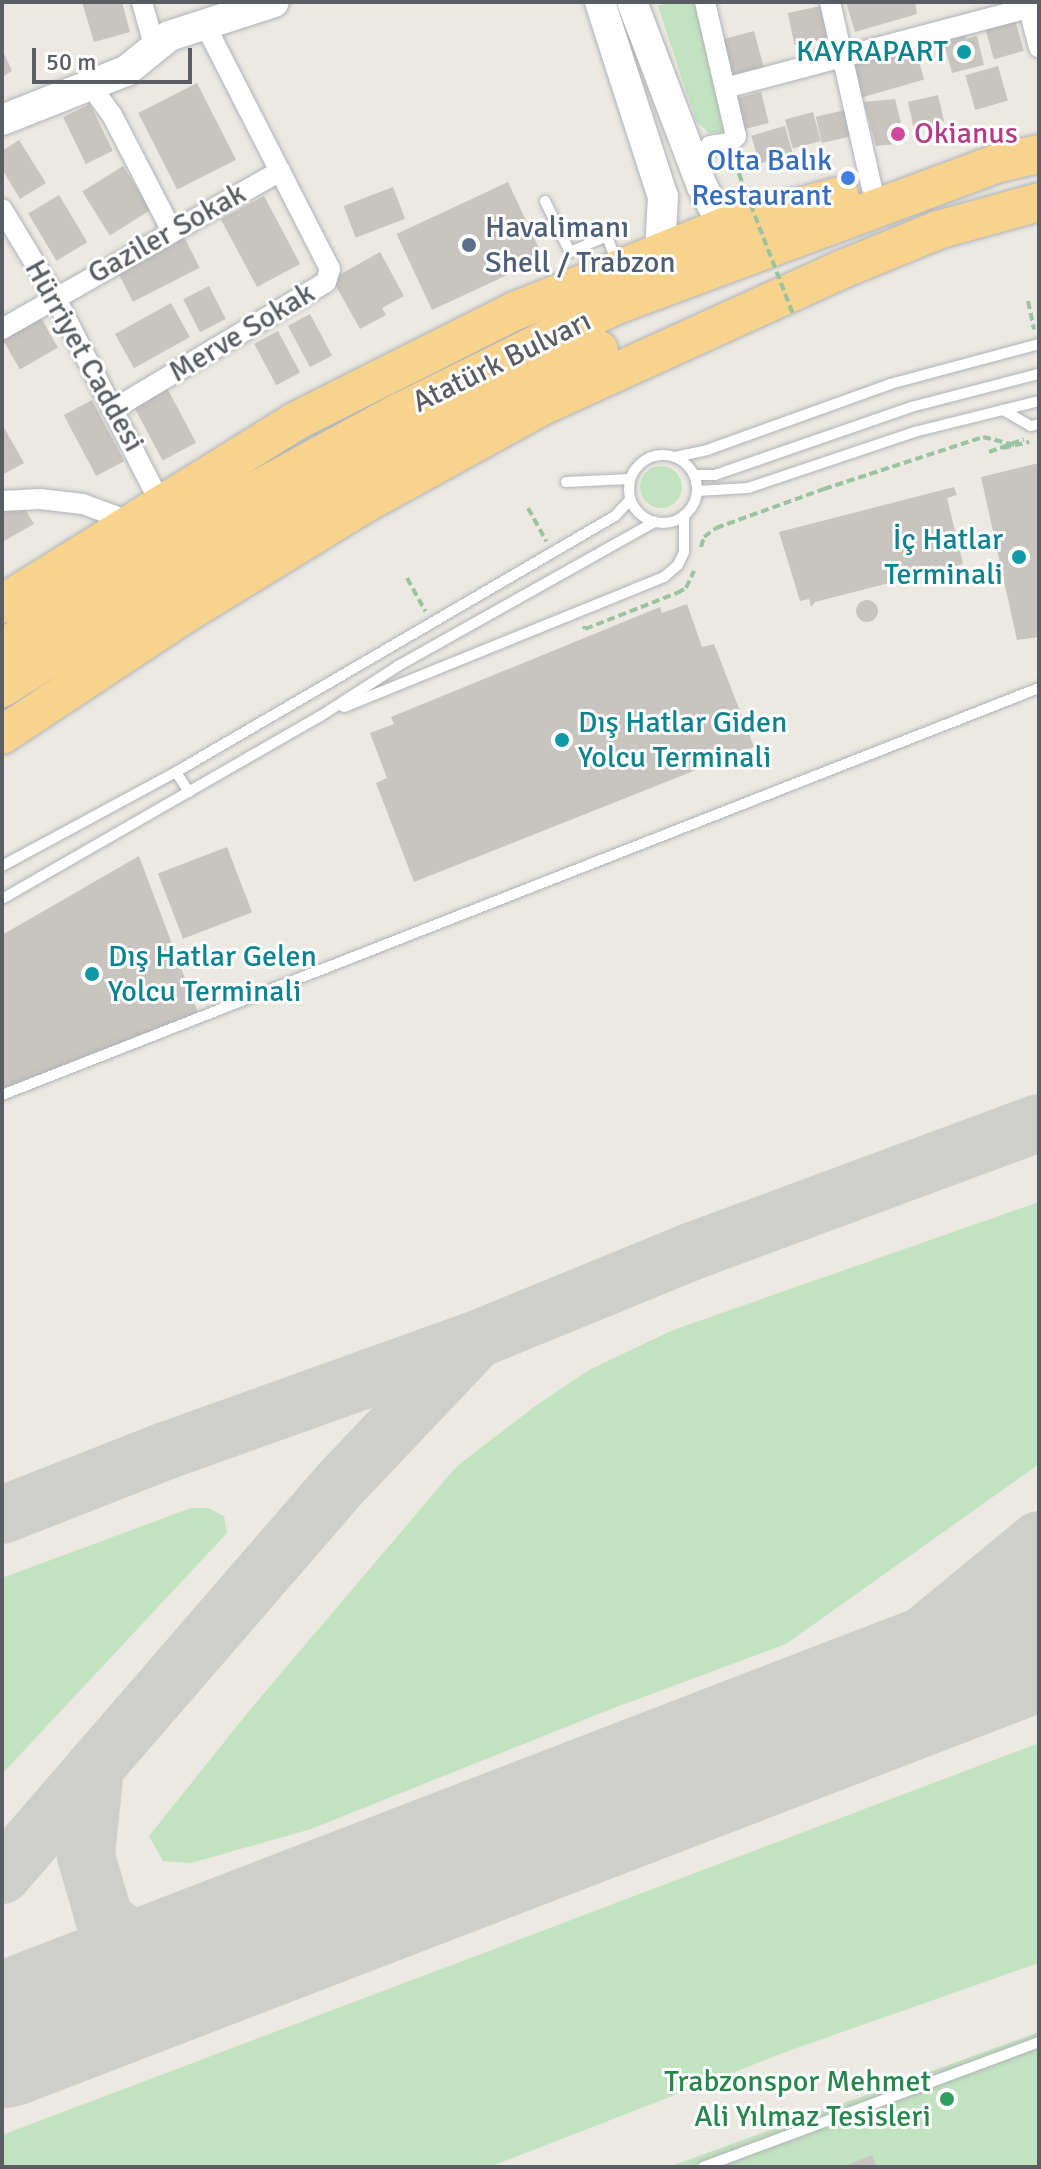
<!DOCTYPE html>
<meta charset="utf-8">
<style>
body{margin:0}
#map{position:relative;width:1041px;height:2169px;overflow:hidden;background:#ece9e2;font-family:Signika,sans-serif}
div>[style]{position:absolute}
.green>*{inset:0;background:#c2e3bf}
.round{border-radius:50%}
.taxiway>*{height:58px;margin:-29px;padding:0 29px;transform-origin:29px;border-radius:29px;background:#cececa}
.runway>*{height:144px;margin:-72px;padding:0 72px;transform-origin:72px;border-radius:72px;background:#cececa}
.building>*{inset:0;background:#c8c4bf;transform-origin:0 0}
.path>*{height:4px;margin-top:-2px;transform-origin:0;background:repeating-linear-gradient(90deg,#99c3a1 0 8px,transparent 0 12px)}
.roads{filter:drop-shadow(0 0 2px #afb3b7) drop-shadow(0 0 2px #afb3b7)}
.lane>*{height:10px;margin:-5px;padding:0 5px;transform-origin:5px;border-radius:5px;background:#fff}
.lane>.ring{margin:-5px;padding:0;box-sizing:content-box;background:none;border:10px solid #fff;border-radius:50%}
.street>*{height:20px;margin:-10px;padding:0 10px;transform-origin:10px;border-radius:10px;background:#fff}
.secondary>*{height:30px;margin:-15px;padding:0 15px;transform-origin:15px;border-radius:15px;background:#fff}
.highway>*{height:38px;margin:-19px;padding:0 19px;transform-origin:19px;border-radius:19px;background:#f8d38e}
.path-bridge>*{height:4px;margin-top:-2px;transform-origin:0;background:repeating-linear-gradient(90deg,#99c3a1 0 8px,transparent 0 12px)}
.dots>*{width:22px;height:22px;translate:-50% -50%;box-sizing:border-box;border:4px solid #fff;border-radius:50%}
span{translate:-50% -50%;white-space:nowrap;text-align:center;line-height:1.15;-webkit-text-stroke:6px #fff;paint-order:stroke}
.culture-label{font-size:30px;color:#0d838f}
.right{translate:-100% -50%;text-align:right}
.left{translate:0 -50%;text-align:left}
.hotel-label{font-size:30px;color:#b23c85}
.shop-label{font-size:30px;color:#366cbe}
.service-label{font-size:30px;color:#4e5e75}
.street-label{font-size:30px;color:#5a5e62}
.leisure-label{font-size:30px;color:#27864d}
.frame{position:absolute;inset:0;border:4px solid #5a5e62;pointer-events:none}
.scale{position:absolute;left:32px;top:48px;width:160px;height:36px;box-sizing:border-box;border:4px solid #5a5e62;border-top:0;padding-left:10px;font-size:24px;line-height:28px;white-space:nowrap;color:#5a5e62;-webkit-text-stroke:6px #fff;paint-order:stroke}
</style>
<div id="map">
<div class="green">
<i style="clip-path:polygon(672px 2px,705px 2px,727px 131px,709px 133px,696px 121px,658px 6px)"></i>
<i class="round" style="left:640px;top:466px;width:42px;height:42px"></i>
<i style="clip-path:polygon(1039px 1202px,1039px 1464px,786px 1644px,611px 1709px,311px 1829px,191px 1863px,163px 1861px,149px 1836px,249px 1711px,457px 1466px,534px 1407px,589px 1370px,673px 1330px)"></i>
<i style="clip-path:polygon(191px 1508px,208px 1508px,224px 1516px,227px 1533px,2px 1774px,2px 1578px)"></i>
<i style="clip-path:polygon(1039px 1743px,1039px 1963px,791px 2050px,489px 2167px,2px 2167px,2px 2135px)"></i>
<i style="clip-path:polygon(1039px 2032px,1039px 2167px,671px 2167px,671px 2166px)"></i>
</div>
<div class="taxiway">
<i style="left:2px;top:1515px;width:178px;rotate:-21.4deg"></i>
<i style="left:168px;top:1450px;width:329px;rotate:-19.7deg"></i>
<i style="left:478px;top:1339px;width:229px;rotate:-22.3deg"></i>
<i style="left:690px;top:1252px;width:372px;rotate:-20.3deg"></i>
<i style="left:824px;top:1717px;width:278px;rotate:-39.5deg"></i>
<i style="left:95px;top:1767px;width:89px;rotate:95.8deg"></i>
<i style="left:86px;top:1856px;width:65px;rotate:73.8deg"></i>
<i style="left:104px;top:1918px;width:41px;rotate:39.1deg"></i>
<i style="left:136px;top:1944px;width:63px;rotate:15.6deg"></i>
<i style="left:2px;top:1875px;width:517px;rotate:-49.16deg"></i>
<i style="left:340px;top:1484px;width:189px;rotate:-46.5deg"></i>
</div>
<div class="runway">
<i style="left:2px;top:2036px;width:1111px;rotate:-21.04deg"></i>
</div>
<div class="building">
<i style="clip-path:polygon(82px 2px,122px 2px,130px 32px,94px 42px)"></i>
<i style="clip-path:polygon(846px 2px,915px 2px,917px 14px,855px 32px)"></i>
<i style="left:821px;top:6px;width:33px;height:34px;rotate:78deg"></i>
<i style="left:1015px;top:20px;width:32px;height:31px;rotate:74deg"></i>
<i style="left:754px;top:31px;width:38px;height:33px;rotate:75deg"></i>
<i style="clip-path:polygon(965px 34px,966px 39px,977px 36px,984px 65px,952px 73px,943px 40px)"></i>
<i style="left:914px;top:44px;width:37px;height:66px;rotate:74deg"></i>
<i style="clip-path:polygon(2px 49px,12px 71px,2px 77px)"></i>
<i style="left:998px;top:66px;width:36px;height:34px;rotate:74deg"></i>
<i style="left:197px;top:83px;width:86px;height:66px;rotate:63deg"></i>
<i style="left:761px;top:92px;width:32px;height:31px;rotate:76deg"></i>
<i style="left:938px;top:95px;width:27px;height:31px;rotate:77deg"></i>
<i style="clip-path:polygon(895px 99px,906px 143px,876px 146px,864px 102px)"></i>
<i style="left:90px;top:104px;width:52px;height:30px;rotate:64deg"></i>
<i style="left:845px;top:110px;width:27px;height:30px;rotate:77deg"></i>
<i style="left:813px;top:112px;width:30px;height:29px;rotate:75deg"></i>
<i style="left:785px;top:126px;width:29px;height:35px;rotate:74deg"></i>
<i style="clip-path:polygon(19px 140px,46px 183px,20px 199px,2px 169px,2px 151px)"></i>
<i style="left:123px;top:166px;width:52px;height:48px;rotate:58deg"></i>
<i style="left:508px;top:182px;width:84px;height:123px;rotate:65deg"></i>
<i style="left:393px;top:187px;width:34px;height:53px;rotate:69deg"></i>
<i style="left:59px;top:195px;width:55px;height:36px;rotate:59deg"></i>
<i style="left:264px;top:196px;width:77px;height:49px;rotate:62deg"></i>
<i style="left:182px;top:233px;width:39px;height:75px;rotate:63deg"></i>
<i style="clip-path:polygon(380px 252px,404px 296px,382px 308px,386px 315px,360px 329px,332px 279px)"></i>
<i style="left:209px;top:286px;width:37px;height:29px;rotate:63deg"></i>
<i style="left:171px;top:303px;width:39px;height:64px;rotate:61deg"></i>
<i style="left:310px;top:314px;width:47px;height:25px;rotate:62deg"></i>
<i style="left:41px;top:318px;width:34px;height:44px;rotate:60deg"></i>
<i style="left:278px;top:331px;width:47px;height:27px;rotate:62deg"></i>
<i style="left:167px;top:388px;width:62px;height:38px;rotate:62deg"></i>
<i style="left:92px;top:400px;width:69px;height:32px;rotate:62deg"></i>
<i style="clip-path:polygon(2px 424px,24px 463px,2px 475px)"></i>
<i style="clip-path:polygon(1039px 463px,1039px 637px,1017px 640px,981px 477px)"></i>
<i style="clip-path:polygon(954px 487px,957px 495px,947px 498px,963px 564px,815px 602px,811px 607px,809px 599px,800px 601px,779px 532px)"></i>
<i style="clip-path:polygon(23px 505px,34px 524px,2px 542px,2px 508px)"></i>
<i class="round" style="left:856px;top:600px;width:22px;height:22px"></i>
<i style="clip-path:polygon(687px 604px,702px 647px,714px 644px,754px 747px,414px 882px,376px 783px,387px 778px,370px 733px,394px 724px,391px 717px,660px 607px,662px 613px)"></i>
<i style="left:227px;top:847px;width:70px;height:74px;rotate:69deg"></i>
<i style="clip-path:polygon(139px 856px,198px 1013px,2px 1089px,2px 935px)"></i>
<i style="clip-path:polygon(872px 2155px,877px 2167px,843px 2167px)"></i>
</div>
<div class="path">
<i style="left:735px;top:162px;width:21px;rotate:71deg"></i>
<i style="left:1028px;top:301px;width:29px;rotate:78deg"></i>
<i style="left:1003px;top:448px;width:27px;rotate:-13deg"></i>
<i style="left:989px;top:452px;width:37px;rotate:-20deg"></i>
<i style="left:528px;top:508px;width:38px;rotate:61deg"></i>
<i style="left:701px;top:547px;width:10px;rotate:-73deg"></i>
<i style="left:704px;top:537px;width:15px;rotate:-37deg"></i>
<i style="left:716px;top:528px;width:115px;rotate:-19.9deg"></i>
<i style="left:407px;top:578px;width:38px;rotate:61deg"></i>
<i style="left:584px;top:626px;width:3px;rotate:72deg"></i>
<i style="left:585px;top:629px;width:99px;rotate:-21.4deg"></i>
<i style="left:677px;top:593px;width:10px;rotate:-29deg"></i>
<i style="left:686px;top:588px;width:19px;rotate:-65deg"></i>
</div>
<div class="roads">
<div class="lane">
<i style="left:545px;top:201px;width:57px;rotate:63.9deg"></i>
<i style="left:570px;top:252px;width:40px;rotate:-23.4deg"></i>
<i style="left:607px;top:236px;width:29px;rotate:70deg"></i>
<i style="left:1003px;top:410px;width:37px;rotate:-14deg"></i>
<i class="ring" style="left:629px;top:455px;width:58px;height:58px"></i>
<i style="left:675px;top:457px;width:33px;rotate:-12deg"></i>
<i style="left:707px;top:450px;width:195px;rotate:-19.8deg"></i>
<i style="left:890px;top:384px;width:154px;rotate:-15deg"></i>
<i style="left:694px;top:475px;width:21px"></i>
<i style="left:715px;top:475px;width:207px;rotate:-19.1deg"></i>
<i style="left:911px;top:407px;width:132px;rotate:-14.5deg"></i>
<i style="left:566px;top:482px;width:64px;rotate:-2.7deg"></i>
<i style="left:697px;top:491px;width:51px;rotate:-3.4deg"></i>
<i style="left:748px;top:488px;width:175px;rotate:-18.6deg"></i>
<i style="left:914px;top:432px;width:92px;rotate:-13.9deg"></i>
<i style="left:1003px;top:410px;width:32px;rotate:30deg"></i>
<i style="left:1031px;top:426px;width:8px;rotate:-14deg"></i>
<i style="left:344px;top:707px;width:345px;rotate:-22.1deg"></i>
<i style="left:664px;top:577px;width:18px;rotate:-41deg"></i>
<i style="left:678px;top:565px;width:14px;rotate:-65deg"></i>
<i style="left:684px;top:552px;width:37px;rotate:-90deg"></i>
<i style="left:176px;top:772px;width:24px;rotate:57deg"></i>
<i style="left:2px;top:866px;width:198px;rotate:-28.4deg"></i>
<i style="left:176px;top:772px;width:508px;rotate:-30.25deg"></i>
<i style="left:615px;top:516px;width:22px;rotate:-47deg"></i>
<i style="left:2px;top:899px;width:366px;rotate:-29.9deg"></i>
<i style="left:319px;top:717px;width:94px;rotate:-32.8deg"></i>
<i style="left:398px;top:666px;width:295px;rotate:-29.3deg"></i>
<i style="left:2px;top:1095px;width:1114px;rotate:-21.43deg"></i>
<i style="left:703px;top:2167px;width:358px;rotate:-20.4deg"></i>
</div>
<div class="street">
<i style="left:142px;top:2px;width:49px;rotate:74.5deg"></i>
<i style="left:705px;top:2px;width:138px;rotate:77deg"></i>
<i style="left:736px;top:136px;width:10px;rotate:135deg"></i>
<i style="left:729px;top:143px;width:19px;rotate:171deg"></i>
<i style="left:830px;top:2px;width:191px;rotate:77.3deg"></i>
<i style="left:1027px;top:2px;width:47px;rotate:75.1deg"></i>
<i style="left:90px;top:85px;width:37px;rotate:54deg"></i>
<i style="left:112px;top:115px;width:131px;rotate:62.7deg"></i>
<i style="left:725px;top:88px;width:325px;rotate:-14.8deg"></i>
<i style="left:2px;top:209px;width:103px;rotate:58.9deg"></i>
<i style="left:55px;top:297px;width:233px;rotate:62.9deg"></i>
<i style="left:2px;top:329px;width:320px;rotate:-29.6deg"></i>
<i style="left:114px;top:409px;width:247px;rotate:-30.9deg"></i>
<i style="left:326px;top:282px;width:14px;rotate:-73deg"></i>
<i style="left:330px;top:269px;width:276px;rotate:-117.1deg"></i>
<i style="left:2px;top:501px;width:38px;rotate:-3deg"></i>
<i style="left:40px;top:499px;width:43px;rotate:6.6deg"></i>
<i style="left:83px;top:504px;width:51px;rotate:20.6deg"></i>
</div>
<div class="secondary">
<i style="left:600px;top:2px;width:205px;rotate:72.1deg"></i>
<i style="left:663px;top:197px;width:54px;rotate:93.2deg"></i>
<i style="left:632px;top:2px;width:197px;rotate:69.2deg"></i>
<i style="left:702px;top:186px;width:47px;rotate:61.8deg"></i>
<i style="left:2px;top:120px;width:133px;rotate:-21.6deg"></i>
<i style="left:126px;top:71px;width:55px;rotate:-39.1deg"></i>
<i style="left:169px;top:36px;width:110px;rotate:-17.9deg"></i>
</div>
<div class="highway">
<i style="left:2px;top:604px;width:346px;rotate:-31.9deg"></i>
<i style="left:296px;top:421px;width:245px;rotate:-26.7deg"></i>
<i style="left:515px;top:311px;width:225px;rotate:-21.9deg"></i>
<i style="left:724px;top:227px;width:120px;rotate:-15deg"></i>
<i style="left:2px;top:649px;width:234px;rotate:-32.9deg"></i>
<i style="left:198px;top:522px;width:228px;rotate:-28.6deg"></i>
<i style="left:398px;top:413px;width:241px;rotate:-26.4deg"></i>
<i style="left:614px;top:306px;width:407px;rotate:-20.4deg"></i>
<i style="left:995px;top:164px;width:45px;rotate:-12.8deg"></i>
<i style="left:2px;top:688px;width:305px;rotate:-32deg"></i>
<i style="left:261px;top:526px;width:178px;rotate:-30.3deg"></i>
<i style="left:415px;top:436px;width:203px;rotate:-25.1deg"></i>
<i style="left:2px;top:735px;width:223px;rotate:-33.5deg"></i>
<i style="left:188px;top:612px;width:206px;rotate:-31.5deg"></i>
<i style="left:364px;top:504px;width:203px;rotate:-28.8deg"></i>
<i style="left:542px;top:406px;width:331px;rotate:-24.5deg"></i>
<i style="left:843px;top:269px;width:103px;rotate:-22.3deg"></i>
<i style="left:938px;top:230px;width:105px;rotate:-15.5deg"></i>
</div>
</div>
<div class="path-bridge">
<i style="left:742px;top:182px;width:142px;rotate:68.9deg"></i>
<i style="left:824px;top:489px;width:167px;rotate:-18.1deg"></i>
<i style="left:983px;top:437px;width:34px;rotate:14deg"></i>
</div>
<div class="dots">
<i style="left:964px;top:52px;background:#0f9aa8"></i>
<i style="left:898px;top:134px;background:#d1479c"></i>
<i style="left:848px;top:178px;background:#3f7fe0"></i>
<i style="left:469px;top:245px;background:#5c6f8a"></i>
<i style="left:1019px;top:557px;background:#0f9aa8"></i>
<i style="left:562px;top:740px;background:#0f9aa8"></i>
<i style="left:92px;top:974px;background:#0f9aa8"></i>
<i style="left:947px;top:2099px;background:#2e9e5b"></i>
</div>
<div class="culture-label">
<span class="right" style="left:948px;top:52px">KAYRAPART</span>
<span class="right" style="left:1003px;top:557px">İç Hatlar<br>Terminali</span>
<span class="left" style="left:578px;top:740px">Dış Hatlar Giden<br>Yolcu Terminali</span>
<span class="left" style="left:108px;top:974px">Dış Hatlar Gelen<br>Yolcu Terminali</span>
</div>
<div class="hotel-label">
<span class="left" style="left:914px;top:134px">Okianus</span>
</div>
<div class="shop-label">
<span class="right" style="left:832px;top:178px">Olta Balık<br>Restaurant</span>
</div>
<div class="service-label">
<span class="left" style="left:485px;top:245px">Havalimanı<br>Shell / Trabzon</span>
</div>
<div class="street-label">
<span style="left:167px;top:234px;rotate:-29deg">Gaziler Sokak</span>
<span style="left:242px;top:333px;rotate:-31deg">Merve Sokak</span>
<span style="left:84px;top:356px;rotate:61deg">Hürriyet Caddesi</span>
<span style="left:502px;top:362px;rotate:-26deg">Atatürk Bulvarı</span>
</div>
<div class="leisure-label">
<span class="right" style="left:931px;top:2099px">Trabzonspor Mehmet<br>Ali Yılmaz Tesisleri</span>
</div>
<div class="frame"></div>
<div class="scale">50 m</div>
</div>
